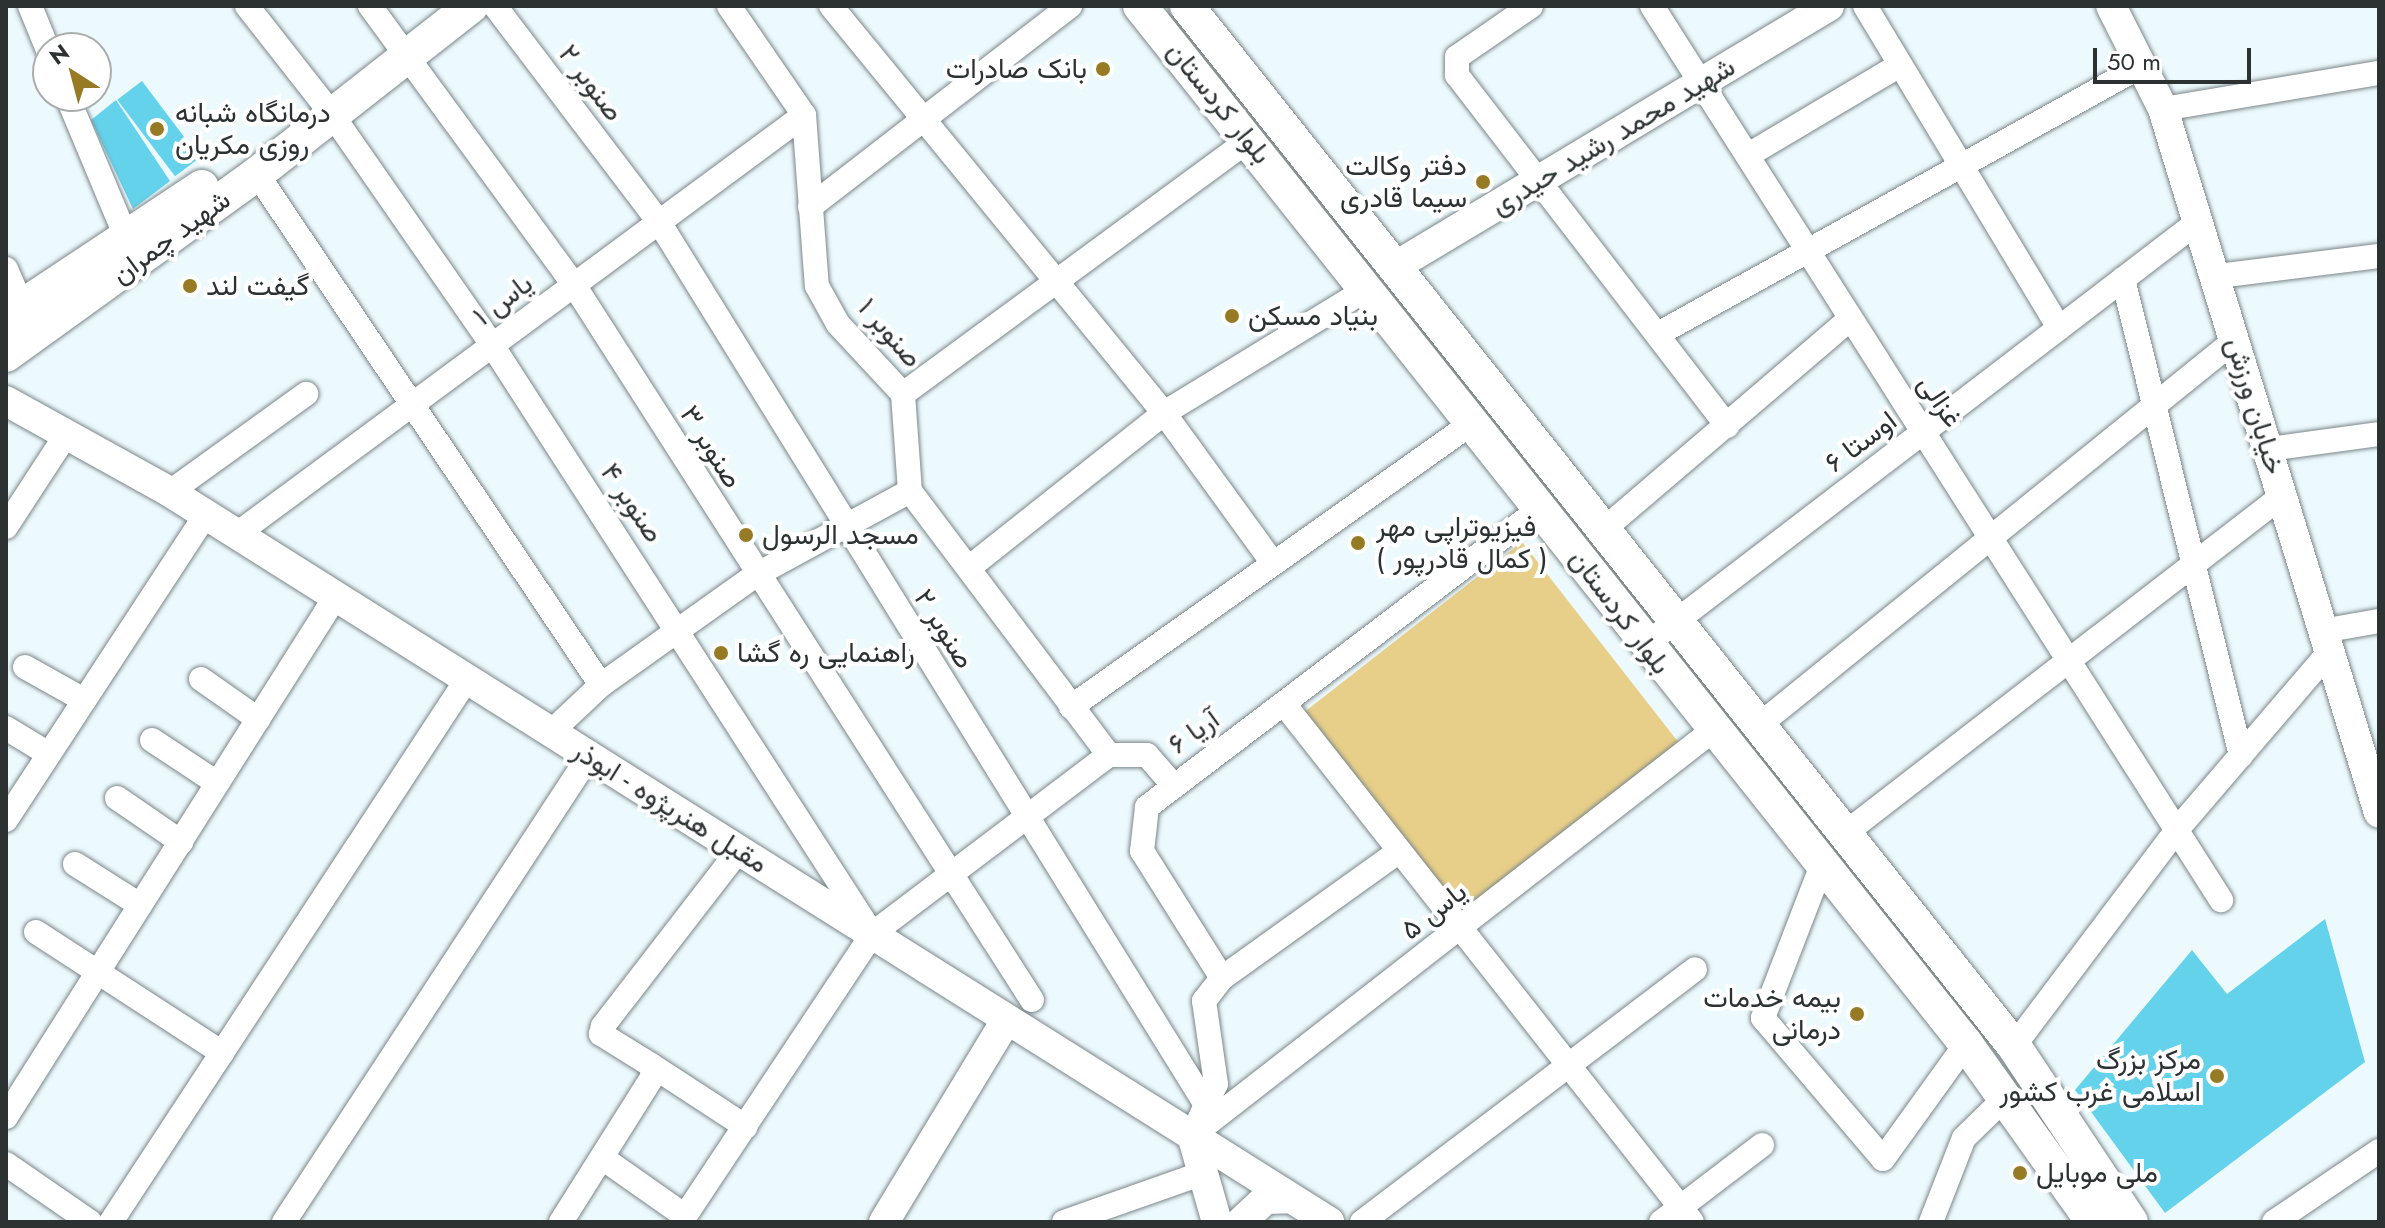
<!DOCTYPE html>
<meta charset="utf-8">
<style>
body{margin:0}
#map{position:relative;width:2385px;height:1228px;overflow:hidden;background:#edfafd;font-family:Jost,Vazirmatn,sans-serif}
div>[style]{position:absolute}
.green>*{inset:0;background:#e8cf89;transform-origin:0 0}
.building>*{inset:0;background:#64d2eb;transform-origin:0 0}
.roads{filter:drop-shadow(0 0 2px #7b8689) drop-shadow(0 0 2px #7b8689)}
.minor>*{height:24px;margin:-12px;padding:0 12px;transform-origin:12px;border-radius:12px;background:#fff}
.tertiary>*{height:30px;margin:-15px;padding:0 15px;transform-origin:15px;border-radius:15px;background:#fff}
.secondary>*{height:34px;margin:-17px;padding:0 17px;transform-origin:17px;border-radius:17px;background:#fff}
.dots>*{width:22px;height:22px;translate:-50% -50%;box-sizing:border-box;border:4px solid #fff;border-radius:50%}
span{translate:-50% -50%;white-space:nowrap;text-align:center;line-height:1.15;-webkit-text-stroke:8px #fff;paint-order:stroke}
.poi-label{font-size:28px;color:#2c3132}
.right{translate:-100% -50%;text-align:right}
.left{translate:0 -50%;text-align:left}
.street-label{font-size:28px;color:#2c3132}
.frame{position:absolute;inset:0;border:8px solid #2c3132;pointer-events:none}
.north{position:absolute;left:32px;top:32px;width:80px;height:80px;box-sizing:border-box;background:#fff;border:2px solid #abadad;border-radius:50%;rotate:324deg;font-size:22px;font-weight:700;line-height:32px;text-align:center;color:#2c3132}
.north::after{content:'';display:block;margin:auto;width:28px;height:36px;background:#977b24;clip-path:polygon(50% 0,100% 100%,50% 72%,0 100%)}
.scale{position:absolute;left:2093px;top:48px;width:158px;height:36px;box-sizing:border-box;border:4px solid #2c3132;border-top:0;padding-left:10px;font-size:24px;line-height:28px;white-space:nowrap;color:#2c3132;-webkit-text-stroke:6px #fff;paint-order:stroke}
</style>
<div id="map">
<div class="green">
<i style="left:1522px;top:542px;width:256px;height:275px;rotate:52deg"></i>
</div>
<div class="building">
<i style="left:142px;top:81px;width:96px;height:31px;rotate:53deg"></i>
<i style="clip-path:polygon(116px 100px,170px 181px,133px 209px,91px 120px)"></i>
<i style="clip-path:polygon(2325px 919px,2365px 1062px,2165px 1213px,2075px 1090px,2192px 950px,2227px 994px)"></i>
</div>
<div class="roads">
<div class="minor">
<i style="left:30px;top:6px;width:48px;rotate:67.8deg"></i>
<i style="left:247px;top:6px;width:136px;rotate:51.9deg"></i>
<i style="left:331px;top:113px;width:282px;rotate:55.2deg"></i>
<i style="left:492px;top:345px;width:699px;rotate:57.15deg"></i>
<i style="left:370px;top:6px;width:346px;rotate:53.8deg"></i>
<i style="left:574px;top:285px;width:849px;rotate:57.36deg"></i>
<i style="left:495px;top:6px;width:271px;rotate:52.8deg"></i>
<i style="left:659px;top:222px;width:1039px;rotate:58.22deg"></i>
<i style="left:1206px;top:1105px;width:33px;rotate:115deg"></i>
<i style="left:729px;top:6px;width:132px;rotate:55.5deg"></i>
<i style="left:804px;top:115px;width:171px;rotate:85.7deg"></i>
<i style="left:817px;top:286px;width:43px;rotate:61.1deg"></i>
<i style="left:838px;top:324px;width:96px;rotate:47.1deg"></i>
<i style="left:903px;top:394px;width:97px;rotate:85.9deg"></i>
<i style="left:910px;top:491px;width:331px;rotate:53deg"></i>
<i style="left:831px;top:6px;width:526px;rotate:50.71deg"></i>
<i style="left:1164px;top:413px;width:185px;rotate:54deg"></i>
<i style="left:1531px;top:6px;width:90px;rotate:145.4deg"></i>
<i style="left:1457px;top:57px;width:18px;rotate:90deg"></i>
<i style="left:1457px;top:75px;width:443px;rotate:52.4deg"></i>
<i style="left:1652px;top:6px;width:1060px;rotate:57.52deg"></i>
<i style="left:1865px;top:6px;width:376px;rotate:58.9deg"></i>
<i style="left:67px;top:96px;width:153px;rotate:67.3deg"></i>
<i style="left:2163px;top:109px;width:219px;rotate:-9.5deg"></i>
<i style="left:1750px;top:154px;width:174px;rotate:-30.7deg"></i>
<i style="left:257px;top:174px;width:616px;rotate:56.05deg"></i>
<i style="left:810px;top:207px;width:329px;rotate:-37.7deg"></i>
<i style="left:6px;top:269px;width:40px;rotate:66.6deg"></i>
<i style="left:2218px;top:276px;width:162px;rotate:-7.1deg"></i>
<i style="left:2123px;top:279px;width:491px;rotate:76.1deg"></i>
<i style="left:1658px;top:334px;width:555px;rotate:-29.01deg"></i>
<i style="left:903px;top:394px;width:429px;rotate:-36.3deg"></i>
<i style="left:2269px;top:449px;width:111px;rotate:-7.8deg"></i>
<i style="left:170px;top:492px;width:168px;rotate:-35.8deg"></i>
<i style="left:6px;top:527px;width:110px;rotate:-56.9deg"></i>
<i style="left:1603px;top:530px;width:323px;rotate:-40.5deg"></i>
<i style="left:237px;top:534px;width:705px;rotate:-36.46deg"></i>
<i style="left:970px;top:567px;width:248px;rotate:-38.4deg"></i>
<i style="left:1164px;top:413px;width:238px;rotate:-31.4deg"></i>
<i style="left:2322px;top:631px;width:58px;rotate:-10deg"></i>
<i style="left:1645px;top:645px;width:698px;rotate:-37.43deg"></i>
<i style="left:25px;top:667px;width:68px;rotate:29.2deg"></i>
<i style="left:201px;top:679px;width:70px;rotate:35.1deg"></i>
<i style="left:1284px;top:704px;width:659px;rotate:51.77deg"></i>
<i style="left:1071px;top:707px;width:495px;rotate:-35.3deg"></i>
<i style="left:1758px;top:726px;width:612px;rotate:-38.97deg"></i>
<i style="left:6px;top:728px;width:50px;rotate:31.2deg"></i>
<i style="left:551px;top:732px;width:69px;rotate:-43.2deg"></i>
<i style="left:601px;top:685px;width:190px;rotate:-35.4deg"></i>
<i style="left:756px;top:575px;width:175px;rotate:-28.6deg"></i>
<i style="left:152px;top:740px;width:78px;rotate:33.5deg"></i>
<i style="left:117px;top:798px;width:78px;rotate:34.5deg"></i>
<i style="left:6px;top:820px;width:366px;rotate:-56.8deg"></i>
<i style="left:1844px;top:834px;width:553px;rotate:-37.66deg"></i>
<i style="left:75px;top:864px;width:77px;rotate:32.2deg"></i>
<i style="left:1822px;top:865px;width:164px;rotate:111.1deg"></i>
<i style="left:1763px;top:1018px;width:185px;rotate:49.6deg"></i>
<i style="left:1883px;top:1159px;width:142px;rotate:-54.2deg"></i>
<i style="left:36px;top:932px;width:222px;rotate:33deg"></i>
<i style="left:1222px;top:978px;width:216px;rotate:-35.6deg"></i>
<i style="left:2014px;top:1046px;width:268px;rotate:-53deg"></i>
<i style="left:2175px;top:832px;width:232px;rotate:-49.4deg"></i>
<i style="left:651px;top:1065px;width:113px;rotate:33.1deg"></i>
<i style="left:1206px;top:1105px;width:23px;rotate:-65deg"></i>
<i style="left:1216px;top:1084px;width:84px;rotate:-98.2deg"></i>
<i style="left:1204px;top:1001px;width:29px;rotate:-52deg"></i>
<i style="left:1222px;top:978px;width:150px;rotate:-122.2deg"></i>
<i style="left:1142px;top:851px;width:44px;rotate:-83.5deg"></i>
<i style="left:1147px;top:807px;width:495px;rotate:-37.2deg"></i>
<i style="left:6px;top:1117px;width:617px;rotate:-57.65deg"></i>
<i style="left:1194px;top:1134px;width:656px;rotate:-37.88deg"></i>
<i style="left:604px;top:1159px;width:99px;rotate:35.1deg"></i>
<i style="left:6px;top:1164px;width:102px;rotate:34.6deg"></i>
<i style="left:111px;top:1222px;width:649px;rotate:-56.75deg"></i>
<i style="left:284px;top:1222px;width:557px;rotate:-56.79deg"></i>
<i style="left:561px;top:1222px;width:173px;rotate:-57.8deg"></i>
<i style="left:653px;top:1076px;width:11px;rotate:-100deg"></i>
<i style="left:651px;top:1065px;width:59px;rotate:-148.2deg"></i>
<i style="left:601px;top:1034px;width:8px;rotate:-76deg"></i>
<i style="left:603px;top:1026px;width:222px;rotate:-52.3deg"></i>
<i style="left:681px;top:1222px;width:346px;rotate:-56.4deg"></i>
<i style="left:872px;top:934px;width:297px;rotate:-37.1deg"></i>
<i style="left:1109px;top:755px;width:38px"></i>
<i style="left:1147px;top:755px;width:38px;rotate:49deg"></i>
<i style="left:1064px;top:1222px;width:147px;rotate:-19.4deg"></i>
<i style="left:1362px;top:1222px;width:418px;rotate:-37.2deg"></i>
<i style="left:1661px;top:1222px;width:127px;rotate:-37.3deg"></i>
<i style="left:1931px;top:1222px;width:90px;rotate:-68.6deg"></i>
<i style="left:1964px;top:1138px;width:56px;rotate:-44.3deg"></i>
<i style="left:2274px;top:1222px;width:127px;rotate:-34.1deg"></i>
</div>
<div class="tertiary">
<i style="left:2111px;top:6px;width:115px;rotate:63.2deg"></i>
<i style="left:2163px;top:109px;width:736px;rotate:72.94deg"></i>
<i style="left:1396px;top:266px;width:505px;rotate:-30.98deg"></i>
<i style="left:6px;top:401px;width:188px;rotate:29deg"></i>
<i style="left:170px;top:492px;width:1370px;rotate:32.2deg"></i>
<i style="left:1192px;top:1135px;width:91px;rotate:74deg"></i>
<i style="left:884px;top:1222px;width:237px;rotate:-58.8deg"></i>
<i style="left:1241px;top:1222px;width:34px;rotate:-43deg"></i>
<i style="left:1266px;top:1199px;width:24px;rotate:-2deg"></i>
</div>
<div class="secondary">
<i style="left:1140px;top:6px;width:1327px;rotate:51.49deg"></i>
<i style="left:1966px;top:1044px;width:219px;rotate:54.5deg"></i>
<i style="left:1187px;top:6px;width:1329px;rotate:51.51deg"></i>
<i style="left:2014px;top:1046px;width:211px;rotate:56.4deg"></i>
<i style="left:6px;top:317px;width:235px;rotate:-33.6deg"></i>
<i style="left:6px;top:355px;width:309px;rotate:-35.8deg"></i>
<i style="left:257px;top:174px;width:272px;rotate:-38.1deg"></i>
</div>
</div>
<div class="dots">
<i style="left:1103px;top:69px;background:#977b24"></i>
<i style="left:157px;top:129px;background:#977b24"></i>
<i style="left:1483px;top:182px;background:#977b24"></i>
<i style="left:190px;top:286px;background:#977b24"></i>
<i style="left:1232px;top:316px;background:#977b24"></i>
<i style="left:746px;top:535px;background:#977b24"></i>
<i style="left:1358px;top:543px;background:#977b24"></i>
<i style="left:721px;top:653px;background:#977b24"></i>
<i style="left:1857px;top:1014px;background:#977b24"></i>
<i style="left:2217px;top:1076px;background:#977b24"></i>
<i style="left:2020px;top:1173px;background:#977b24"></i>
</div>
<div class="poi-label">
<span class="right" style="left:1087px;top:69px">بانک صادرات</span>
<span class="left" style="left:175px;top:129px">درمانگاه شبانه<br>روزی مکریان</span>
<span class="right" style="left:1467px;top:182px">دفتر وکالت<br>سیما قادری</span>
<span class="left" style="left:206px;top:286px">گیفت لند</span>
<span class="left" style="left:1248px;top:316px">بنیاد مسکن</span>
<span class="left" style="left:1376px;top:543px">فیزیوتراپی مهر<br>( کمال قادرپور )</span>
<span class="left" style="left:762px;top:535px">مسجد الرسول</span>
<span class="left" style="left:737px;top:653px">راهنمایی ره گشا</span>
<span class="right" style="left:1841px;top:1014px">بیمه خدمات<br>درمانی</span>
<span class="right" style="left:2201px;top:1076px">مرکز بزرگ<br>اسلامی غرب کشور</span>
<span class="left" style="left:2036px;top:1173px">ملی موبایل</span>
</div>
<div class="street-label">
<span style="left:591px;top:83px;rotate:53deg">صنوبر ۲</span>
<span style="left:1219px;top:103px;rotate:51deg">بلوار کردستان</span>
<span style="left:1613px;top:136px;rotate:-31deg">شهید محمد رشید حیدری</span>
<span style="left:171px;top:237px;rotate:-36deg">شهید چمران</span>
<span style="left:503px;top:300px;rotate:-37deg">یاس ۱</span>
<span style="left:890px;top:333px;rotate:49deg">صنوبر ۱</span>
<span style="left:1940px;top:401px;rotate:56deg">غزالی</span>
<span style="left:2255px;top:406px;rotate:73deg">خیابان ورزش</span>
<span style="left:1861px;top:442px;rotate:-37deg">اوستا ۶</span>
<span style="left:711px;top:447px;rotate:58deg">صنوبر ۳</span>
<span style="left:632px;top:503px;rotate:56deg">صنوبر ۴</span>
<span style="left:1620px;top:612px;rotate:53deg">بلوار کردستان</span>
<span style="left:944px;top:629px;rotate:58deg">صنوبر ۲</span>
<span style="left:1194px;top:732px;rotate:-36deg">آریا ۶</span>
<span style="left:670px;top:807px;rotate:32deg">مقبل هنرپژوه - ابوذر</span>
<span style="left:1434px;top:911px;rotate:-38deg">یاس ۵</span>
</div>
<div class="frame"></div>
<div class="north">N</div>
<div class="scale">50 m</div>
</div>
